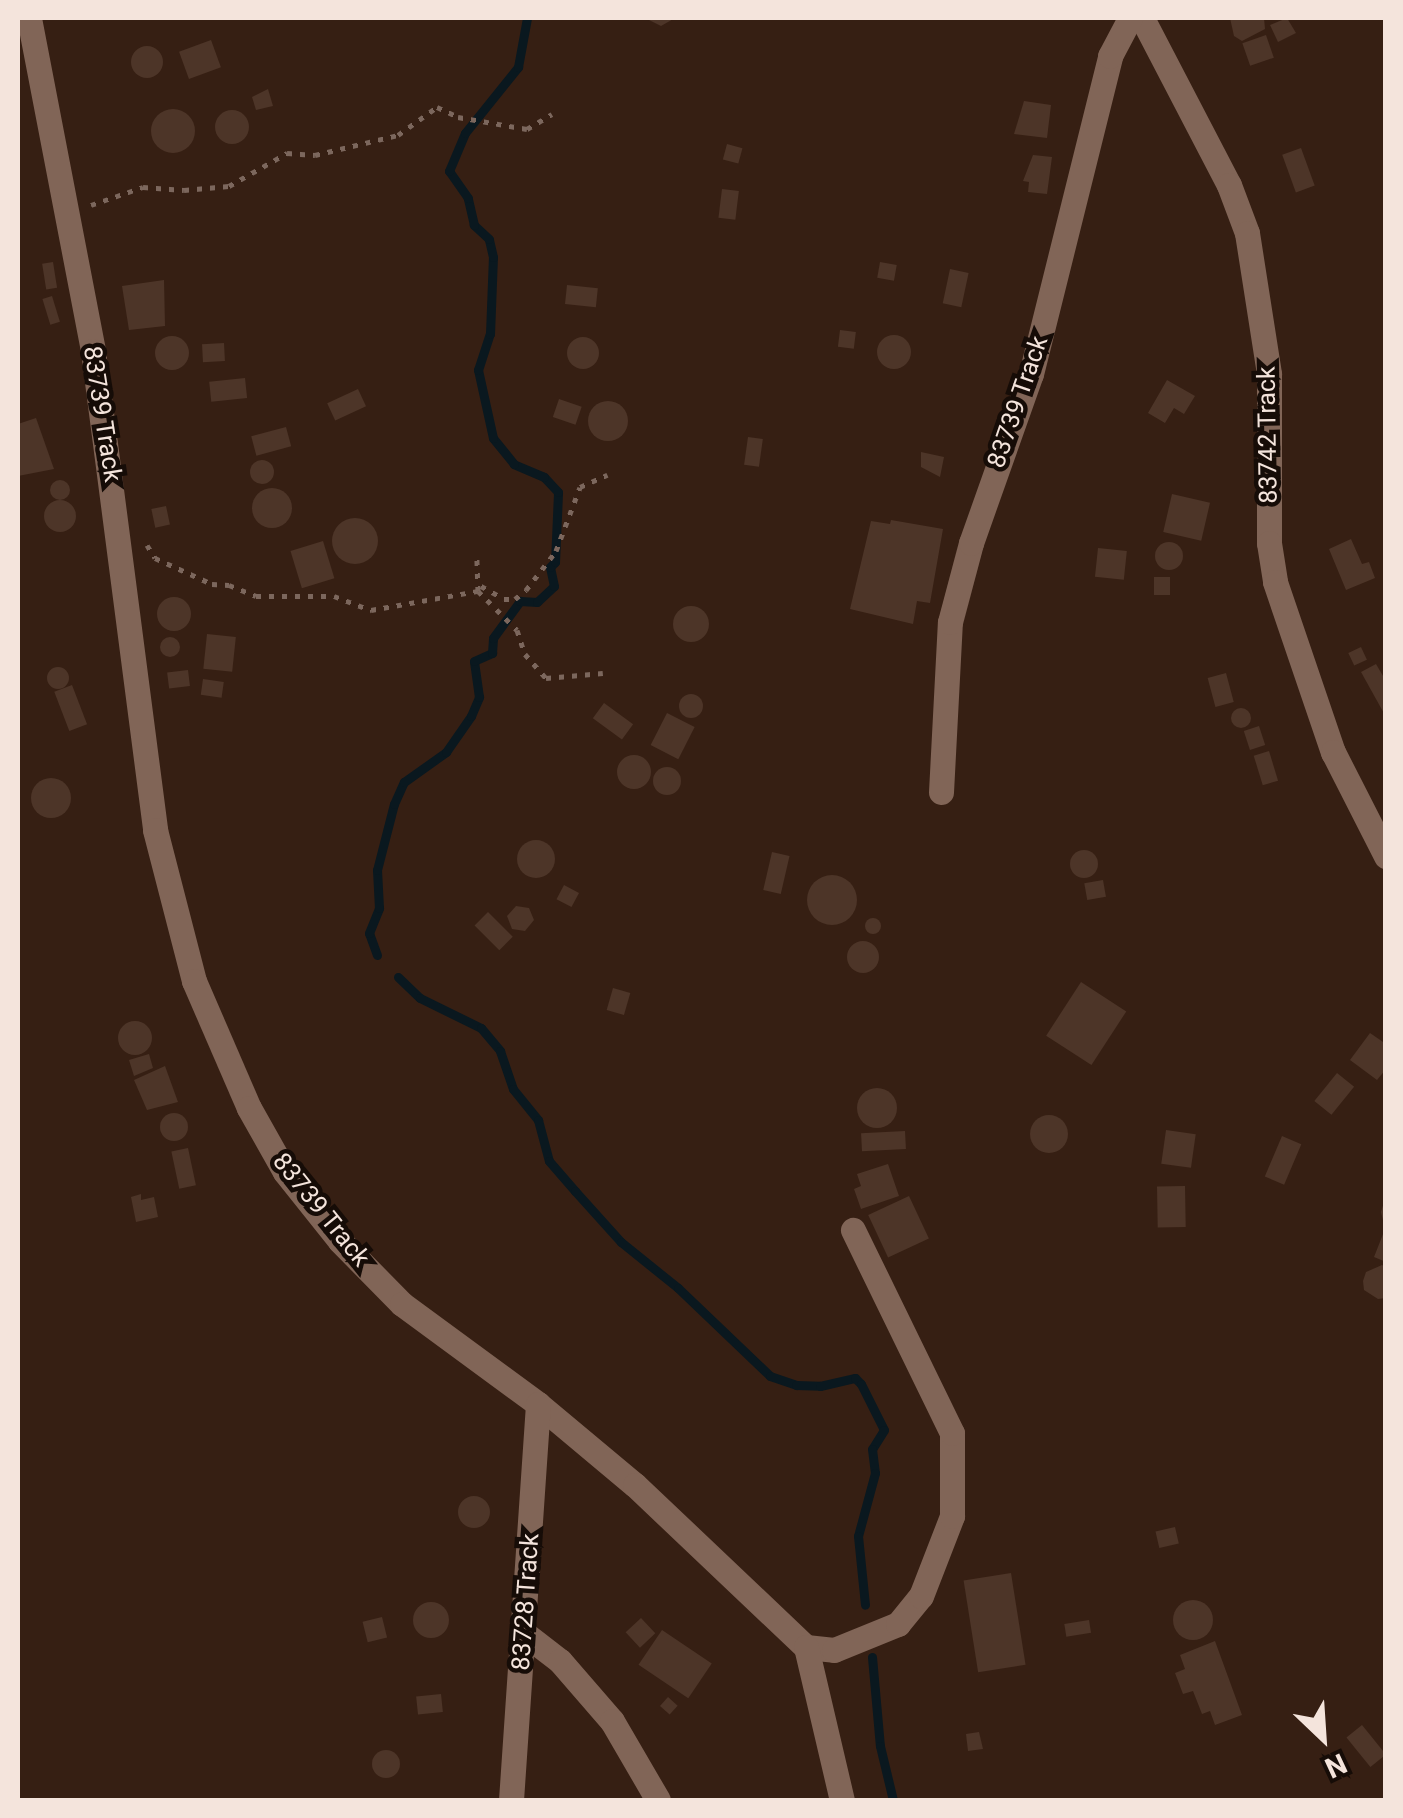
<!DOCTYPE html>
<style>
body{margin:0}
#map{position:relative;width:1403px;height:1818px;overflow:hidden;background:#361f13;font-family:Roboto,sans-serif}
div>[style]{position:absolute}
.stream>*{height:9px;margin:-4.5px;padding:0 4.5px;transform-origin:4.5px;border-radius:4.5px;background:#0a181f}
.building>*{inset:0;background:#4d3528;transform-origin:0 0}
.round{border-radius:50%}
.path>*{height:5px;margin-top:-2.5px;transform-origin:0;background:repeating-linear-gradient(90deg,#7c675d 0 5px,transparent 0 13px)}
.minor>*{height:25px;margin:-12.5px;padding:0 12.5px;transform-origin:12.5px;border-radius:12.5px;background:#816557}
.tertiary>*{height:25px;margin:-12.5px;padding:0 12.5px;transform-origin:12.5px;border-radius:12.5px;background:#816557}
span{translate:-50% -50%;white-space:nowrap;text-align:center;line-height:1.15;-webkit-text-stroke:9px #160c07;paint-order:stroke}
.street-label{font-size:25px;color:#f4e4dc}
.frame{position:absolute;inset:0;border:20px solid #f4e4dc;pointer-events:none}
.north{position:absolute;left:1273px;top:1688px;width:100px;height:100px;-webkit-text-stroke:8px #160c07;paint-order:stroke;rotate:155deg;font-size:28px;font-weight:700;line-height:40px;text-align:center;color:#f4e4dc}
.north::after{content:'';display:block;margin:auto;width:35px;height:45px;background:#f4e4dc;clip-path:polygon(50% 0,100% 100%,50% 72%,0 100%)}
</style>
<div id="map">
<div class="stream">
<i style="left:377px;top:955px;width:23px;rotate:-110deg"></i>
<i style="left:369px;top:933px;width:27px;rotate:-68deg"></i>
<i style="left:379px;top:908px;width:38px;rotate:-93deg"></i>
<i style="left:377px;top:870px;width:68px;rotate:-75.6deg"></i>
<i style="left:394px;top:804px;width:24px;rotate:-66deg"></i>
<i style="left:404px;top:782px;width:52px;rotate:-35.5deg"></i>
<i style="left:446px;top:752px;width:44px;rotate:-55.2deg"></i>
<i style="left:471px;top:716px;width:21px;rotate:-67deg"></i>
<i style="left:479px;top:697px;width:36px;rotate:-98deg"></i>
<i style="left:474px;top:661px;width:20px;rotate:-24deg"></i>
<i style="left:492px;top:653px;width:15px;rotate:-86deg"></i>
<i style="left:493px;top:638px;width:46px;rotate:-53.9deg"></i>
<i style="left:520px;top:601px;width:17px;rotate:3deg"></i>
<i style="left:537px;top:602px;width:23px;rotate:-43deg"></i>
<i style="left:554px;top:586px;width:19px;rotate:-102deg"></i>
<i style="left:550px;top:567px;width:7px;rotate:-45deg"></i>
<i style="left:555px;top:562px;width:70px;rotate:-87.5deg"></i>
<i style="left:558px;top:492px;width:21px;rotate:-133deg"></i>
<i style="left:544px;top:477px;width:33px;rotate:-157deg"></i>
<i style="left:514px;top:464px;width:33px;rotate:-129deg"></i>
<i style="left:493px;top:438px;width:70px;rotate:-102.4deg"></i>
<i style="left:478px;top:370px;width:38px;rotate:-72deg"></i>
<i style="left:490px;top:334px;width:77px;rotate:-87.8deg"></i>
<i style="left:493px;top:257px;width:18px;rotate:-103deg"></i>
<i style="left:489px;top:239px;width:21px;rotate:-137deg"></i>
<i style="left:474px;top:225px;width:28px;rotate:-103deg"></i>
<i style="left:468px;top:198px;width:33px;rotate:-125deg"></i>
<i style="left:449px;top:171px;width:41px;rotate:-67.2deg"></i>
<i style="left:465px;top:133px;width:85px;rotate:-51.2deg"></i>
<i style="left:518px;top:67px;width:50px;rotate:-79.6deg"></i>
<i style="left:398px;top:977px;width:30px;rotate:44deg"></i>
<i style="left:420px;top:998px;width:68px;rotate:26.2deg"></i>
<i style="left:481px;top:1028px;width:30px;rotate:50deg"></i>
<i style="left:500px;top:1051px;width:40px;rotate:71.1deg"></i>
<i style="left:513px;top:1089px;width:40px;rotate:51deg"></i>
<i style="left:538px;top:1120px;width:42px;rotate:75deg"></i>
<i style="left:549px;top:1161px;width:40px;rotate:49deg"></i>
<i style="left:575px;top:1191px;width:69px;rotate:48deg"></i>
<i style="left:621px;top:1242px;width:73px;rotate:38.9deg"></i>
<i style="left:678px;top:1288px;width:127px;rotate:43.7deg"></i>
<i style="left:770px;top:1376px;width:28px;rotate:19deg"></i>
<i style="left:796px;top:1385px;width:24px;rotate:2deg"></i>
<i style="left:820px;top:1386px;width:36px;rotate:-13deg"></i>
<i style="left:855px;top:1378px;width:8px;rotate:45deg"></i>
<i style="left:861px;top:1384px;width:51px;rotate:63.4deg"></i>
<i style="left:884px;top:1430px;width:22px;rotate:122deg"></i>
<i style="left:872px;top:1449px;width:24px;rotate:83deg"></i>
<i style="left:875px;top:1473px;width:65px;rotate:105.1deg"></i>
<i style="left:858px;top:1536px;width:69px;rotate:84.2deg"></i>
<i style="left:872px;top:1657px;width:89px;rotate:84.9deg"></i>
<i style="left:880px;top:1746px;width:56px;rotate:76.5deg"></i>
</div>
<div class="building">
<i style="clip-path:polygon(645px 18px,675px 18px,661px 26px)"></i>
<i style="clip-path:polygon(1230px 18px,1264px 18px,1265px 29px,1242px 41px,1234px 36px)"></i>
<i style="clip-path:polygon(1287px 18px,1296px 33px,1278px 42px,1270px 25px)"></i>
<i style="left:1266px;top:35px;width:24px;height:25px;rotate:71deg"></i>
<i style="left:211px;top:40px;width:29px;height:34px;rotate:70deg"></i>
<i class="round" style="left:131px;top:46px;width:32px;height:32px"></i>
<i style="clip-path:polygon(268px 89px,273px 106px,256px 110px,252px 97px)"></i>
<i style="clip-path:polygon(1024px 101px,1051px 105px,1047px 138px,1014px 134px)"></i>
<i class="round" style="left:151px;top:109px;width:44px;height:44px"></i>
<i class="round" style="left:215px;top:110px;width:34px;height:34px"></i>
<i style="left:727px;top:144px;width:16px;height:16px;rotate:15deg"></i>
<i style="left:1301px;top:148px;width:40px;height:20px;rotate:70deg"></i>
<i style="clip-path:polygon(1033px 155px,1052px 157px,1047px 194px,1028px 192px,1029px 182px,1023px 181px)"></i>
<i style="left:722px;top:189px;width:17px;height:29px;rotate:7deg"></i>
<i style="left:53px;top:262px;width:26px;height:11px;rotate:81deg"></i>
<i style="left:880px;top:262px;width:17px;height:16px;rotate:10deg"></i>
<i style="left:950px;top:269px;width:19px;height:35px;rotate:12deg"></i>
<i style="clip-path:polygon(164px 280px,165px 326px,129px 330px,122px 286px)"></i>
<i style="left:567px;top:285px;width:31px;height:19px;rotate:6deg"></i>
<i style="left:52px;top:296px;width:27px;height:10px;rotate:73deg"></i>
<i style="left:840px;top:330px;width:16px;height:17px;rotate:7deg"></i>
<i class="round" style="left:877px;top:335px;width:34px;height:34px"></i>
<i class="round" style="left:155px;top:336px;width:34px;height:34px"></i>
<i class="round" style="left:567px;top:337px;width:32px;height:32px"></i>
<i style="left:224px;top:343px;width:18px;height:22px;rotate:87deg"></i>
<i style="left:245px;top:378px;width:20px;height:36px;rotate:84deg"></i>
<i style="clip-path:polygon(1167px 380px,1195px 396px,1184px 414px,1174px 408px,1165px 423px,1148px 413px)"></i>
<i style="left:358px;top:389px;width:19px;height:34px;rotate:65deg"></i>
<i style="left:559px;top:399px;width:24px;height:19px;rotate:19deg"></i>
<i class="round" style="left:588px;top:401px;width:40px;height:40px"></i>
<i style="clip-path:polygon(36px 418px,54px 469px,18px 476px,18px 424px)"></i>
<i style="left:286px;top:427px;width:20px;height:36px;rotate:75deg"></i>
<i style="left:748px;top:437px;width:15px;height:28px;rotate:8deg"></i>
<i style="clip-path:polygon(921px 452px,944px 457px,940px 477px,921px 467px)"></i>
<i class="round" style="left:250px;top:460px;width:24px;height:24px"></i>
<i class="round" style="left:50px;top:480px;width:20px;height:20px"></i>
<i class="round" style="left:252px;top:488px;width:40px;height:40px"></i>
<i style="left:1172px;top:494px;width:39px;height:39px;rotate:13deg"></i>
<i class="round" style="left:44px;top:500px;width:32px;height:32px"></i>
<i style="left:166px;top:506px;width:19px;height:15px;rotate:78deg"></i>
<i class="round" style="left:332px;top:518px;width:46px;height:46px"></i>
<i style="clip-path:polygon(891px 520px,943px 529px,930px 603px,917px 601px,913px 624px,850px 609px,871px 521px,890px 524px)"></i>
<i style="clip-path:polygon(1351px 539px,1362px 564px,1369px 562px,1375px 578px,1346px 590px,1329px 549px)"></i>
<i style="left:323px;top:541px;width:39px;height:34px;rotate:73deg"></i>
<i class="round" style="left:1155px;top:542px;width:28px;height:28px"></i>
<i style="left:1098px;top:548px;width:29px;height:29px;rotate:6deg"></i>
<i style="left:1154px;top:577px;width:16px;height:18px"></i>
<i class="round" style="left:157px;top:597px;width:34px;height:34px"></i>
<i class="round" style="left:673px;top:606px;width:36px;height:36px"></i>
<i style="left:207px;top:634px;width:29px;height:35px;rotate:6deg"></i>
<i class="round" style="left:160px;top:637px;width:20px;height:20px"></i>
<i style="left:1361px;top:647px;width:14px;height:14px;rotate:65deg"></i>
<i style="clip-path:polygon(1376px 664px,1386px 681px,1386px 717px,1361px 672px)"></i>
<i class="round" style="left:47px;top:667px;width:22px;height:22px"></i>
<i style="left:188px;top:670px;width:16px;height:21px;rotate:83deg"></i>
<i style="left:1226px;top:673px;width:30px;height:19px;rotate:75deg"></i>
<i style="left:203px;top:679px;width:21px;height:16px;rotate:8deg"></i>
<i style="left:72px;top:685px;width:42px;height:19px;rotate:69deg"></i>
<i class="round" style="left:679px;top:694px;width:24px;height:24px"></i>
<i style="left:604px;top:703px;width:36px;height:19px;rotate:36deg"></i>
<i class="round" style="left:1231px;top:708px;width:20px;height:20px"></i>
<i style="left:667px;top:713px;width:31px;height:36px;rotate:27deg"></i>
<i style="left:1259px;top:726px;width:20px;height:16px;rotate:72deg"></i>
<i style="left:1269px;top:751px;width:31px;height:16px;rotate:73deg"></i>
<i class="round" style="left:617px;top:755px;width:34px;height:34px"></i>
<i class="round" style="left:653px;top:767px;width:28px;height:28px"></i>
<i class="round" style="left:31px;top:778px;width:40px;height:40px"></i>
<i class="round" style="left:517px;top:840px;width:38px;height:38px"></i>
<i class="round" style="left:1070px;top:850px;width:28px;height:28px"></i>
<i style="left:772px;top:852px;width:18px;height:39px;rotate:13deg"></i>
<i class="round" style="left:807px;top:875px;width:50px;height:50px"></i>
<i style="left:1103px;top:880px;width:17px;height:19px;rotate:80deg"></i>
<i style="left:564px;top:885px;width:17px;height:16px;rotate:28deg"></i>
<i style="clip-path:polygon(516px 906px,529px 908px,534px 920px,525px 931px,512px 929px,507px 916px)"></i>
<i style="left:488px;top:912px;width:35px;height:19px;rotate:45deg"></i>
<i class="round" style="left:865px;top:918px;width:16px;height:16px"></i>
<i class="round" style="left:847px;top:941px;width:32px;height:32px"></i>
<i style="left:1081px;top:982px;width:54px;height:64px;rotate:33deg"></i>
<i style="left:613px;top:988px;width:18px;height:23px;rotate:16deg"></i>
<i class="round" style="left:118px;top:1021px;width:34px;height:34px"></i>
<i style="clip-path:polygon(1370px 1033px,1386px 1044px,1386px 1069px,1377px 1080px,1350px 1060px)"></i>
<i style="clip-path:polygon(149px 1054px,153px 1068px,134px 1076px,129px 1060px)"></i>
<i style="clip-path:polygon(165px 1066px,178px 1102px,147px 1110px,134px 1080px)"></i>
<i style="left:1337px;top:1073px;width:22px;height:36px;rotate:39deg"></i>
<i class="round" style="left:857px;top:1088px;width:40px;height:40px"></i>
<i class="round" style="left:160px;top:1113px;width:28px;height:28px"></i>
<i class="round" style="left:1030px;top:1115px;width:38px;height:38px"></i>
<i style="left:1166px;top:1130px;width:30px;height:34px;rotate:8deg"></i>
<i style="left:905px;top:1131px;width:18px;height:44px;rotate:87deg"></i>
<i style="left:1282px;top:1136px;width:21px;height:44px;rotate:23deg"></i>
<i style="left:188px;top:1148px;width:38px;height:17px;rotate:78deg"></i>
<i style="clip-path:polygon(888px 1164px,899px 1196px,861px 1209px,854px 1189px,861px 1186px,857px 1174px)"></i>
<i style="left:1185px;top:1186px;width:41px;height:28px;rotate:89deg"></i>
<i style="clip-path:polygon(141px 1194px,141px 1200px,154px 1197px,158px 1217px,136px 1222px,131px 1197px)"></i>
<i style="left:909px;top:1196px;width:47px;height:45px;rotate:65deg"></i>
<i style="clip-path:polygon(1385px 1199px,1386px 1199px,1386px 1262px,1374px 1257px,1385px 1229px,1381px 1212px)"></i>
<i style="clip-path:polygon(1382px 1265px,1386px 1267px,1386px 1298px,1378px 1299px,1364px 1290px,1363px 1281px,1366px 1272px)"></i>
<i class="round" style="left:458px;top:1496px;width:32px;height:32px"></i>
<i style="left:1175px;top:1527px;width:17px;height:20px;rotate:77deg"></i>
<i style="left:1011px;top:1573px;width:93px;height:48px;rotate:81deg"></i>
<i class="round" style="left:1173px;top:1600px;width:40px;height:40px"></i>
<i class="round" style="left:413px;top:1602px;width:36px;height:36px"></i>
<i style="left:382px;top:1617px;width:21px;height:20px;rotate:76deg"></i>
<i style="left:641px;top:1618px;width:21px;height:21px;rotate:47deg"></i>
<i style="left:1089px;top:1620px;width:13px;height:25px;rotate:81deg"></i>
<i style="left:662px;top:1630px;width:60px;height:42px;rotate:34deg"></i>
<i style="clip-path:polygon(1215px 1641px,1242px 1715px,1215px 1725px,1210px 1711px,1202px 1714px,1193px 1691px,1183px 1694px,1175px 1673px,1185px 1669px,1180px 1655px)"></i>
<i style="left:441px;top:1694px;width:18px;height:25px;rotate:84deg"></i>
<i style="left:668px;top:1697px;width:13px;height:12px;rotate:42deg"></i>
<i style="left:1362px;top:1725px;width:38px;height:20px;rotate:51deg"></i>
<i style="clip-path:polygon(979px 1732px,983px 1749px,968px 1751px,966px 1734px)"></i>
<i class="round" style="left:372px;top:1750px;width:28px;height:28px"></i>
</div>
<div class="path">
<i style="left:91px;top:205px;width:55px;rotate:-19.1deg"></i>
<i style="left:143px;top:187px;width:41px;rotate:4.2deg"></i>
<i style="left:184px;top:190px;width:45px;rotate:-5.1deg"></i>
<i style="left:229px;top:186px;width:67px;rotate:-29.6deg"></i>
<i style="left:287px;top:153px;width:28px;rotate:4deg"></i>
<i style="left:315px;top:155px;width:85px;rotate:-13.5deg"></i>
<i style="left:398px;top:135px;width:48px;rotate:-35.7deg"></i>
<i style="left:437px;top:107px;width:23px;rotate:25deg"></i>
<i style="left:458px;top:117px;width:70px;rotate:9.9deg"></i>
<i style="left:527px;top:129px;width:29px;rotate:-31deg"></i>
<i style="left:147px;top:545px;width:15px;rotate:58deg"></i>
<i style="left:155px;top:558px;width:63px;rotate:24.5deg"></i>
<i style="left:212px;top:584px;width:17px;rotate:3deg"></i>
<i style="left:229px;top:585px;width:29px;rotate:22deg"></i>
<i style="left:256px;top:596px;width:78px"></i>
<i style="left:334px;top:596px;width:40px;rotate:21deg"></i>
<i style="left:371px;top:610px;width:109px;rotate:-10.1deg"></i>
<i style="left:478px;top:591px;width:35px;rotate:-92deg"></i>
<i style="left:481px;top:586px;width:26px;rotate:29deg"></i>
<i style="left:504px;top:599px;width:11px"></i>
<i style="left:515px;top:599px;width:14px;rotate:-39deg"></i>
<i style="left:526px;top:590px;width:49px;rotate:-52.4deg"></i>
<i style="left:556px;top:551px;width:68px;rotate:-69.4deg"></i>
<i style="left:580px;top:487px;width:30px;rotate:-24deg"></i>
<i style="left:478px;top:591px;width:55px;rotate:45deg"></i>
<i style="left:517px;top:630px;width:25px;rotate:72deg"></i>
<i style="left:525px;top:654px;width:32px;rotate:49deg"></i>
<i style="left:546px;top:678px;width:57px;rotate:-5deg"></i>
</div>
<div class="minor">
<i style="left:1142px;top:18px;width:188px;rotate:62.5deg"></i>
<i style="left:1229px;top:185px;width:51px;rotate:69.4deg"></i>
<i style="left:1247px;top:233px;width:143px;rotate:81.1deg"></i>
<i style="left:1269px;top:374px;width:169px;rotate:90deg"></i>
<i style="left:1269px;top:543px;width:39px;rotate:81deg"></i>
<i style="left:1275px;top:582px;width:180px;rotate:71.2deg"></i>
<i style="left:1333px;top:752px;width:117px;rotate:63deg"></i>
<i style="left:941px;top:792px;width:170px;rotate:-87deg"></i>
<i style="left:950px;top:622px;width:82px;rotate:-75.1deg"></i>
<i style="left:971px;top:543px;width:179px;rotate:-70.5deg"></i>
<i style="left:1031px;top:374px;width:328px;rotate:-76deg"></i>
<i style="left:1110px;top:56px;width:43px;rotate:-62.2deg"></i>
<i style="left:538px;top:1404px;width:126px;rotate:39.9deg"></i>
<i style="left:635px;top:1485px;width:236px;rotate:43.5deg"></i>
<i style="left:806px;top:1647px;width:28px;rotate:6deg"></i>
<i style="left:834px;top:1650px;width:69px;rotate:-22.1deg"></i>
<i style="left:898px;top:1624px;width:36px;rotate:-51deg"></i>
<i style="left:921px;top:1596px;width:86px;rotate:-68.8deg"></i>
<i style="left:952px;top:1516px;width:83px;rotate:-90deg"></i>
<i style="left:952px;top:1433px;width:226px;rotate:-116deg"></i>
<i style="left:525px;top:1634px;width:44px;rotate:37.6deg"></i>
<i style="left:560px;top:1661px;width:79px;rotate:49.1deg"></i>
<i style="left:612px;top:1721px;width:91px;rotate:59.8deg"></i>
<i style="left:806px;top:1647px;width:157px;rotate:76.8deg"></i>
</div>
<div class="tertiary">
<i style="left:29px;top:18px;width:339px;rotate:79.1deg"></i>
<i style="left:93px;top:351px;width:483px;rotate:82.6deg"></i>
<i style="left:155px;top:830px;width:156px;rotate:75.5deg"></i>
<i style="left:194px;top:981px;width:138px;rotate:66.6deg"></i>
<i style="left:249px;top:1108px;width:73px;rotate:60.6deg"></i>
<i style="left:285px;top:1172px;width:88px;rotate:51.4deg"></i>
<i style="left:340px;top:1241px;width:88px;rotate:45.5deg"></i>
<i style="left:402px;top:1304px;width:169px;rotate:36.3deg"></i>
<i style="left:538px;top:1404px;width:397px;rotate:93.9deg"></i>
</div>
<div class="street-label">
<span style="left:1018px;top:402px;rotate:-71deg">83739 Track</span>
<span style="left:102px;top:414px;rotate:81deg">83739 Track</span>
<span style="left:1268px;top:435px;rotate:-91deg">83742 Track</span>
<span style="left:321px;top:1210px;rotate:51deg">83739 Track</span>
<span style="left:526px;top:1602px;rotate:-86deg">83728 Track</span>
</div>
<div class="frame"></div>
<div class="north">N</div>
</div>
